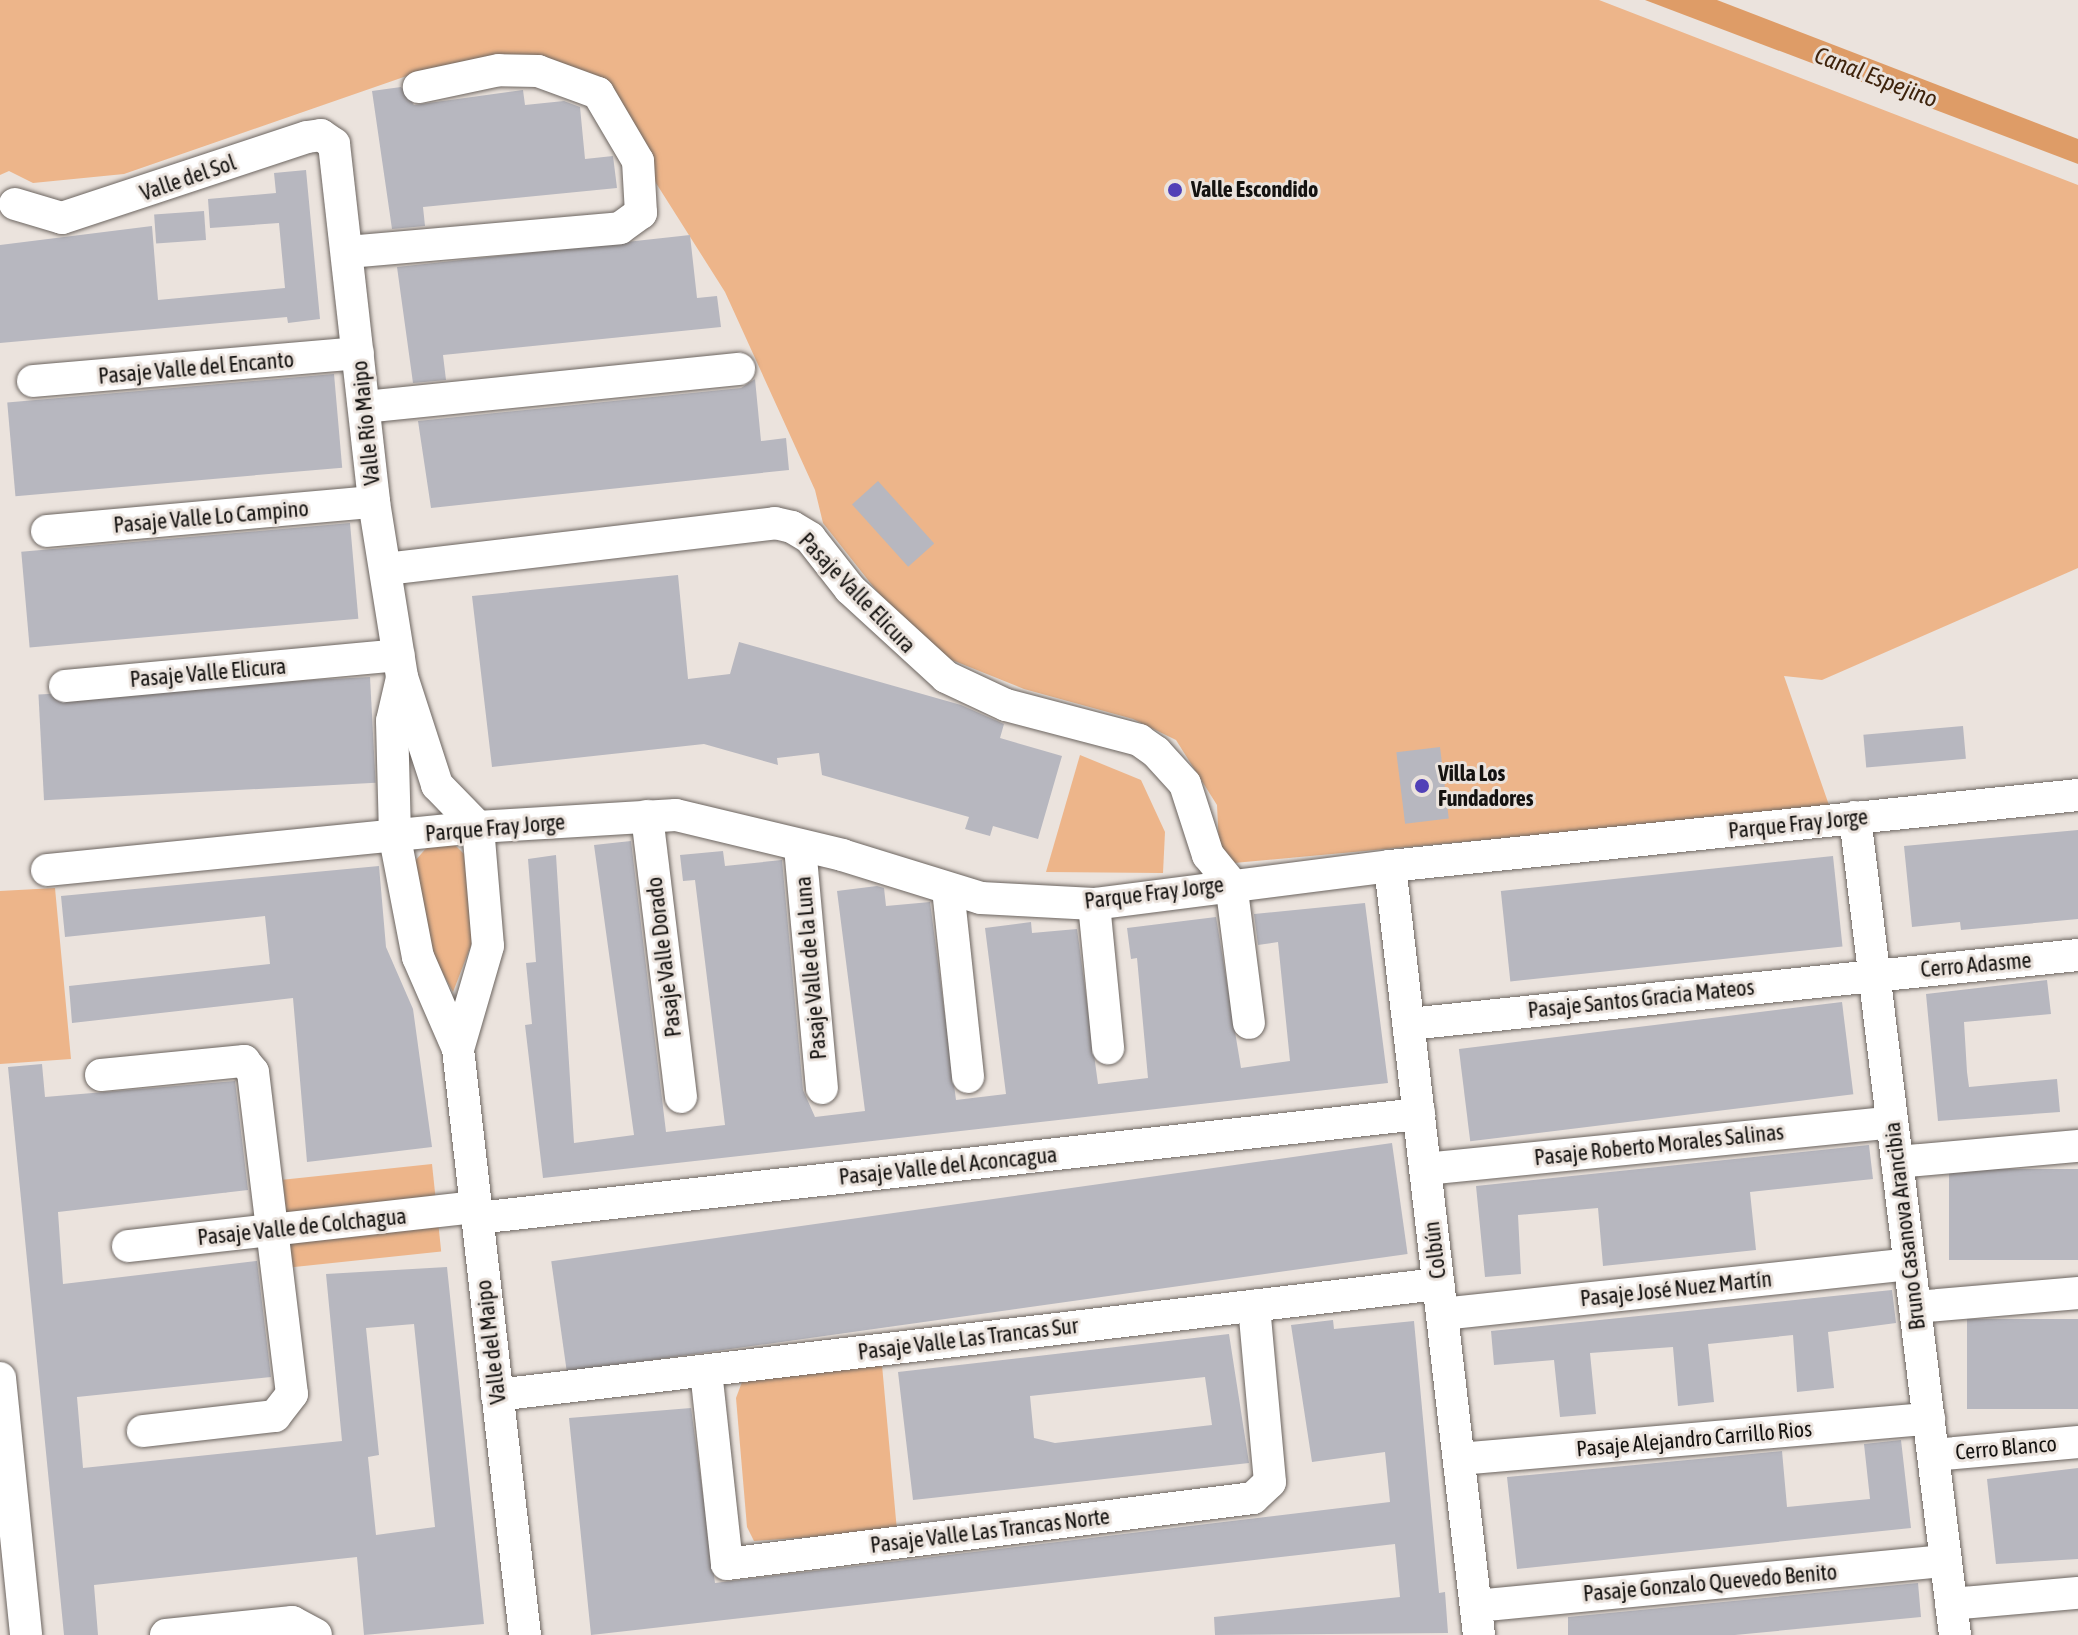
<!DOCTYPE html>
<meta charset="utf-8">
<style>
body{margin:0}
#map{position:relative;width:2078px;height:1635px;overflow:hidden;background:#ebe3dd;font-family:"Asap Condensed",sans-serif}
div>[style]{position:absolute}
.green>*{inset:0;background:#edb58a;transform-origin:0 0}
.water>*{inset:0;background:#de9c67}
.building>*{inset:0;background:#b7b7bf;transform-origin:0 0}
.roads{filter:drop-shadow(0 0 2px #6c6560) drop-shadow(0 0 2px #6c6560)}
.minor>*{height:32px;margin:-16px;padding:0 16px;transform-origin:16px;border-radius:16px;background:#fff}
.dots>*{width:22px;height:22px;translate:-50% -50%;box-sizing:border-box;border:4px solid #ebe3dd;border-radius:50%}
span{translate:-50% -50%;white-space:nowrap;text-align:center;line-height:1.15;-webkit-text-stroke:6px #ebe3dd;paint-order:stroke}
.street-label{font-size:22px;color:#141210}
.poi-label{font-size:22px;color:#141210;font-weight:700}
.left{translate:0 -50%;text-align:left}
.water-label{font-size:24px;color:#3e230c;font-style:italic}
</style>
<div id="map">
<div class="green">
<i style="clip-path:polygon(0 0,1599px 0,2078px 185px,2078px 568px,1822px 680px,1784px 676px,1830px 808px,1234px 863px,1219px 846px,1217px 805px,1176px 740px,1133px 719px,1024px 689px,937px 654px,887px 604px,823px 523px,815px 490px,725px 292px,623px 131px,554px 73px,424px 70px,124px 174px,33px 183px,9px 171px,0 175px)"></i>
<i style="clip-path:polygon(1080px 755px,1141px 780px,1165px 832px,1163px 873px,1046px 872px)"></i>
<i style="clip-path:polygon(455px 845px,464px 854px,473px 940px,453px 992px,432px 953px,415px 861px,428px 846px)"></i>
<i style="clip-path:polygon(55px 888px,71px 1059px,0 1064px,0 891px)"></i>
<i style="left:432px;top:1164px;width:88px;height:150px;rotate:84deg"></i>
<i style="clip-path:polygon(882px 1365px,897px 1531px,754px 1541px,747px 1527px,736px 1398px,742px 1382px)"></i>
</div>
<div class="water">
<i style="clip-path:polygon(1645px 0,1717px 0,2078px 139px,2078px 164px)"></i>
</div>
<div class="building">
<i style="clip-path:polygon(401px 87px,414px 105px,523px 90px,525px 105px,564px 101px,580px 107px,585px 159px,613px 156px,617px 188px,423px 207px,425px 226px,392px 229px,372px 91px)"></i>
<i style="clip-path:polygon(306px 170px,320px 319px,288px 323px,287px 317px,0 343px,0 245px,152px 226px,158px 300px,285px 288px,279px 223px,210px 228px,208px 199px,276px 193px,274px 173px)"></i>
<i style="left:204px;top:211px;width:29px;height:50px;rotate:86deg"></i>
<i style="clip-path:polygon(690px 235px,697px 298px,717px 296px,721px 327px,443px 355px,446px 380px,413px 383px,397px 267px)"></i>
<i style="left:334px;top:374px;width:94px;height:328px;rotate:85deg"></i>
<i style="clip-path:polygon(755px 379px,761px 441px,786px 438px,789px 470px,431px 508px,418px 421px,741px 388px)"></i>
<i style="left:878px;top:481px;width:84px;height:35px;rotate:48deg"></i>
<i style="left:350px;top:523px;width:96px;height:330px;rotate:85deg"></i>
<i style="clip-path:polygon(678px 575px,688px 679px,730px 674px,739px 642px,961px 705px,1004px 724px,1000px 738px,1062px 756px,1038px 839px,993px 826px,990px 836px,965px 829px,969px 817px,822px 775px,819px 753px,777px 758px,778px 765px,704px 744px,492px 767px,472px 596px)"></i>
<i style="left:370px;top:677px;width:106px;height:332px;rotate:87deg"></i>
<i style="left:1963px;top:726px;width:33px;height:100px;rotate:85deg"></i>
<i style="left:1440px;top:747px;width:72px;height:44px;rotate:83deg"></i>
<i style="clip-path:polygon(2078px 830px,2078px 919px,1961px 930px,1960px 922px,1912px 927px,1904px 846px)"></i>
<i style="clip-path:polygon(631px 841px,666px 1132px,725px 1125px,695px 880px,683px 881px,680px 855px,723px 851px,725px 866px,782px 860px,803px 1090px,815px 1117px,865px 1111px,837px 891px,877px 886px,884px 888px,886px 906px,930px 902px,956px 1100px,1006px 1094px,985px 928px,1031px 922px,1032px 933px,1077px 929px,1098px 1084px,1148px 1078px,1137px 958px,1131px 959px,1127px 928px,1216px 917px,1241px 1068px,1290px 1061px,1278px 942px,1258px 945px,1254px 914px,1365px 903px,1388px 1083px,543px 1178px,525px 1025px,532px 1024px,526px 963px,536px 962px,528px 859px,556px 855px,574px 1143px,634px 1135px,594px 845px)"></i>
<i style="left:1833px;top:856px;width:91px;height:334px;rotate:84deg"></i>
<i style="clip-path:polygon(379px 866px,386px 947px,413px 1009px,432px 1147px,307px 1162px,293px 998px,72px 1023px,69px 986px,270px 964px,265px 916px,65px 937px,61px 896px)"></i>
<i style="clip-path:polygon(2047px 980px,2051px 1014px,1964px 1022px,1967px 1072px,1969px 1087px,2057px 1079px,2060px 1112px,1938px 1121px,1926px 994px)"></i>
<i style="left:1842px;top:1002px;width:93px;height:386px;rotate:83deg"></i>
<i style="clip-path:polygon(evenodd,42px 1064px,45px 1097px,235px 1081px,248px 1190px,58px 1212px,63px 1284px,257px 1261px,271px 1377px,77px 1397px,83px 1468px,342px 1441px,326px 1274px,447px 1267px,484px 1624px,364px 1635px,357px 1557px,94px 1585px,98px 1635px,64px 1635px,8px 1067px,42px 1064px,414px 1324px,435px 1527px,376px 1535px,368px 1457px,379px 1455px,366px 1328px,414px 1324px)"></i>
<i style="left:1392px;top:1143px;width:112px;height:849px;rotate:82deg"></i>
<i style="clip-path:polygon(1869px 1145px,1873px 1179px,1750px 1192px,1756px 1250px,1603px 1266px,1598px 1208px,1518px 1215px,1521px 1274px,1485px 1277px,1476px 1186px)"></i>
<i style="left:2078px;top:1169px;width:91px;height:129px;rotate:90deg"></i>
<i style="clip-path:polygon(1892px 1290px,1896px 1323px,1828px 1332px,1834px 1388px,1797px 1392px,1793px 1335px,1708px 1344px,1714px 1402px,1678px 1406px,1673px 1347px,1590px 1353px,1596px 1414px,1560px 1417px,1554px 1360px,1494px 1365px,1491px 1331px)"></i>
<i style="left:2078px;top:1319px;width:90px;height:111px;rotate:90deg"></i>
<i style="clip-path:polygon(1333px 1320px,1334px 1329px,1414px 1321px,1439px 1593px,1445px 1592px,1448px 1633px,1215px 1635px,1214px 1617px,1400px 1597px,1395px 1544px,591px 1635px,569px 1418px,691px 1408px,715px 1583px,1390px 1502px,1385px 1452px,1312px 1462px,1291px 1325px)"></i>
<i style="clip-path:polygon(evenodd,1229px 1334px,1249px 1463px,913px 1500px,898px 1372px,1229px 1334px,1205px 1377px,1212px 1425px,1055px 1443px,1034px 1438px,1030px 1396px,1205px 1377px)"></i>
<i style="clip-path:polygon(1901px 1440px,1911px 1528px,1517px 1569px,1507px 1477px,1782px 1451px,1787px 1507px,1870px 1499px,1864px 1444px)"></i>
<i style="clip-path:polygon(2078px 1468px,2078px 1559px,1996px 1564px,1987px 1479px)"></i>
<i style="clip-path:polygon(1918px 1583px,1921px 1617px,1735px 1635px,1568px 1635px,1568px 1617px)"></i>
</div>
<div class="roads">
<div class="minor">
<i style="left:15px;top:204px;width:49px;rotate:16.6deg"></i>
<i style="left:62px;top:218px;width:258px;rotate:-18.3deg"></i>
<i style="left:307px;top:137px;width:14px;rotate:-8deg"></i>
<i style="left:321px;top:135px;width:16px;rotate:35deg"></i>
<i style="left:334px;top:144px;width:360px;rotate:83.6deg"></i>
<i style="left:374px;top:502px;width:177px;rotate:80.9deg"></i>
<i style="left:402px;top:677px;width:114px;rotate:72deg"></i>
<i style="left:437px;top:785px;width:59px;rotate:45.7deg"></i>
<i style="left:478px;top:827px;width:119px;rotate:85.2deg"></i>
<i style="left:488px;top:946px;width:107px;rotate:106.2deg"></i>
<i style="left:348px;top:252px;width:273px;rotate:-5deg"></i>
<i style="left:620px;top:228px;width:26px;rotate:-36deg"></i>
<i style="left:641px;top:213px;width:52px;rotate:-93.3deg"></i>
<i style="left:638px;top:161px;width:79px;rotate:-120.5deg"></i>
<i style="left:598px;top:93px;width:64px;rotate:-159.9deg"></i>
<i style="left:538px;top:71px;width:39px;rotate:-179deg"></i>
<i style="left:499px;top:70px;width:82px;rotate:168deg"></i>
<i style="left:33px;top:381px;width:326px;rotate:-4.9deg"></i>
<i style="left:364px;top:407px;width:377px;rotate:-5.8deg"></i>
<i style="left:47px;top:531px;width:328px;rotate:-5.1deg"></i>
<i style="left:386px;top:569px;width:392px;rotate:-6.7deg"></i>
<i style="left:775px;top:523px;width:17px;rotate:13deg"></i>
<i style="left:792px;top:527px;width:21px;rotate:31deg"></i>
<i style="left:810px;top:538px;width:65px;rotate:51.9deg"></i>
<i style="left:850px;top:589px;width:130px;rotate:42.5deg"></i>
<i style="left:946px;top:677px;width:66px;rotate:25deg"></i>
<i style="left:1006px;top:705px;width:138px;rotate:14.7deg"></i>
<i style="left:1139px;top:740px;width:21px;rotate:35deg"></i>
<i style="left:1156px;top:752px;width:43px;rotate:47.8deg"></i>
<i style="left:1185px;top:784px;width:75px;rotate:72.1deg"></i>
<i style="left:1208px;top:855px;width:36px;rotate:51deg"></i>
<i style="left:1231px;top:883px;width:141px;rotate:82.7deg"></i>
<i style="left:402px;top:678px;width:44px;rotate:103.1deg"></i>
<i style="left:392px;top:721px;width:117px;rotate:88.5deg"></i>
<i style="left:395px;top:838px;width:121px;rotate:79.1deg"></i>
<i style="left:418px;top:957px;width:100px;rotate:66.5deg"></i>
<i style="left:458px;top:1049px;width:590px;rotate:83.48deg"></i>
<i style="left:65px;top:686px;width:335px;rotate:-5.3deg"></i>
<i style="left:647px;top:816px;width:283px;rotate:83.1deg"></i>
<i style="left:1855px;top:817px;width:824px;rotate:83.03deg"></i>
<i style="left:800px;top:847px;width:242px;rotate:84.8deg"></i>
<i style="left:1390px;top:866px;width:774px;rotate:83.4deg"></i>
<i style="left:47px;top:870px;width:433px;rotate:-5.7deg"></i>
<i style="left:478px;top:827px;width:198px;rotate:-3.5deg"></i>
<i style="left:676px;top:815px;width:171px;rotate:13.5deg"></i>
<i style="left:842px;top:855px;width:145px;rotate:17.2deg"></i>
<i style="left:981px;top:898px;width:113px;rotate:3deg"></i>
<i style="left:1094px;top:904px;width:298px;rotate:-7.3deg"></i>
<i style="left:1390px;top:866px;width:692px;rotate:-5.89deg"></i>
<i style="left:948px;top:889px;width:189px;rotate:83.9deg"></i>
<i style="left:1094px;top:904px;width:145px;rotate:84.4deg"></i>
<i style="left:1409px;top:1024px;width:673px;rotate:-5.89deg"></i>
<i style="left:101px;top:1075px;width:144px;rotate:-5.6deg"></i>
<i style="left:244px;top:1061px;width:14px;rotate:51deg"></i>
<i style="left:253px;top:1072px;width:324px;rotate:83.1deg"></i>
<i style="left:292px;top:1394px;width:28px;rotate:128deg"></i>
<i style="left:275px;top:1416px;width:133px;rotate:173.5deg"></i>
<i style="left:1897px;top:1162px;width:182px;rotate:-5.1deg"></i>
<i style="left:1425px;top:1169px;width:469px;rotate:-5.7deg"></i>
<i style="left:477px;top:1218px;width:948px;rotate:-6.3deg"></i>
<i style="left:128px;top:1246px;width:350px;rotate:-6.4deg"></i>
<i style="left:1915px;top:1307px;width:164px;rotate:-4.9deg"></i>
<i style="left:1442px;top:1314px;width:470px;rotate:-6.1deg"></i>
<i style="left:706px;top:1371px;width:194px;rotate:83.8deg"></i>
<i style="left:727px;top:1564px;width:530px;rotate:-7.15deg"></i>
<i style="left:1253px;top:1498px;width:23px;rotate:-43deg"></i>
<i style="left:1270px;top:1482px;width:177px;rotate:-95.2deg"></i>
<i style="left:0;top:1378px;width:258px;rotate:84.2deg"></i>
<i style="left:497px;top:1395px;width:948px;rotate:-6.73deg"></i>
<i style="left:1933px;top:1455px;width:146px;rotate:-5.1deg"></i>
<i style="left:1459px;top:1459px;width:472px;rotate:-4.9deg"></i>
<i style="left:1951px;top:1604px;width:127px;rotate:-5deg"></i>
<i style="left:1476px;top:1606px;width:471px;rotate:-5.5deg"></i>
<i style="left:166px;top:1635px;width:127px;rotate:-5.9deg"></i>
<i style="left:292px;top:1622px;width:27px;rotate:28deg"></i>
</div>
</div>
<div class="dots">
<i style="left:1175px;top:190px;background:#5140b7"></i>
<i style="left:1422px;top:786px;background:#5140b7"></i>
</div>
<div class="street-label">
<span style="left:188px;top:178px;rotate:-19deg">Valle del Sol</span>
<span style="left:196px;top:368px;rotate:-5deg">Pasaje Valle del Encanto</span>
<span style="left:366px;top:423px;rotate:-96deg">Valle Río Maipo</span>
<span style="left:211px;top:517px;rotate:-5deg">Pasaje Valle Lo Campino</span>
<span style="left:857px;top:593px;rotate:46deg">Pasaje Valle Elicura</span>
<span style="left:208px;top:673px;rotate:-5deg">Pasaje Valle Elicura</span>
<span style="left:1798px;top:824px;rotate:-6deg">Parque Fray Jorge</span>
<span style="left:495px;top:828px;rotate:-5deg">Parque Fray Jorge</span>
<span style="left:1154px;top:893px;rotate:-7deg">Parque Fray Jorge</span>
<span style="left:664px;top:957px;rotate:-97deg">Pasaje Valle Dorado</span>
<span style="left:1976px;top:965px;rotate:-5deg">Cerro Adasme</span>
<span style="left:811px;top:968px;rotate:-95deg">Pasaje Valle de la Luna</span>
<span style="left:1641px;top:999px;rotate:-6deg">Pasaje Santos Gracia Mateos</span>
<span style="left:1659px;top:1145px;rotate:-6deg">Pasaje Roberto Morales Salinas</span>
<span style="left:948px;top:1166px;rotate:-6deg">Pasaje Valle del Aconcagua</span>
<span style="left:1905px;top:1226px;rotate:-97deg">Bruno Casanova Arancibia</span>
<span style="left:302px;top:1227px;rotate:-6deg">Pasaje Valle de Colchagua</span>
<span style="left:1435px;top:1250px;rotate:-97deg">Colbún</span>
<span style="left:1676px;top:1289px;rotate:-6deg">Pasaje José Nuez Martín</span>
<span style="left:968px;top:1339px;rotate:-7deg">Pasaje Valle Las Trancas Sur</span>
<span style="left:491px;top:1342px;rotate:-97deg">Valle del Maipo</span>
<span style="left:1694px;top:1439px;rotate:-5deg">Pasaje Alejandro Carrillo Rios</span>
<span style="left:2006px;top:1448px;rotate:-5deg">Cerro Blanco</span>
<span style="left:990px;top:1531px;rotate:-7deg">Pasaje Valle Las Trancas Norte</span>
<span style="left:1710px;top:1583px;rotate:-5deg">Pasaje Gonzalo Quevedo Benito</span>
</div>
<div class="poi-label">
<span class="left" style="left:1191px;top:190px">Valle Escondido</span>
<span class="left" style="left:1438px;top:786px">Villa Los<br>Fundadores</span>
</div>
<div class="water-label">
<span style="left:1876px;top:77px;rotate:21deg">Canal Espejino</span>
</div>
</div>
